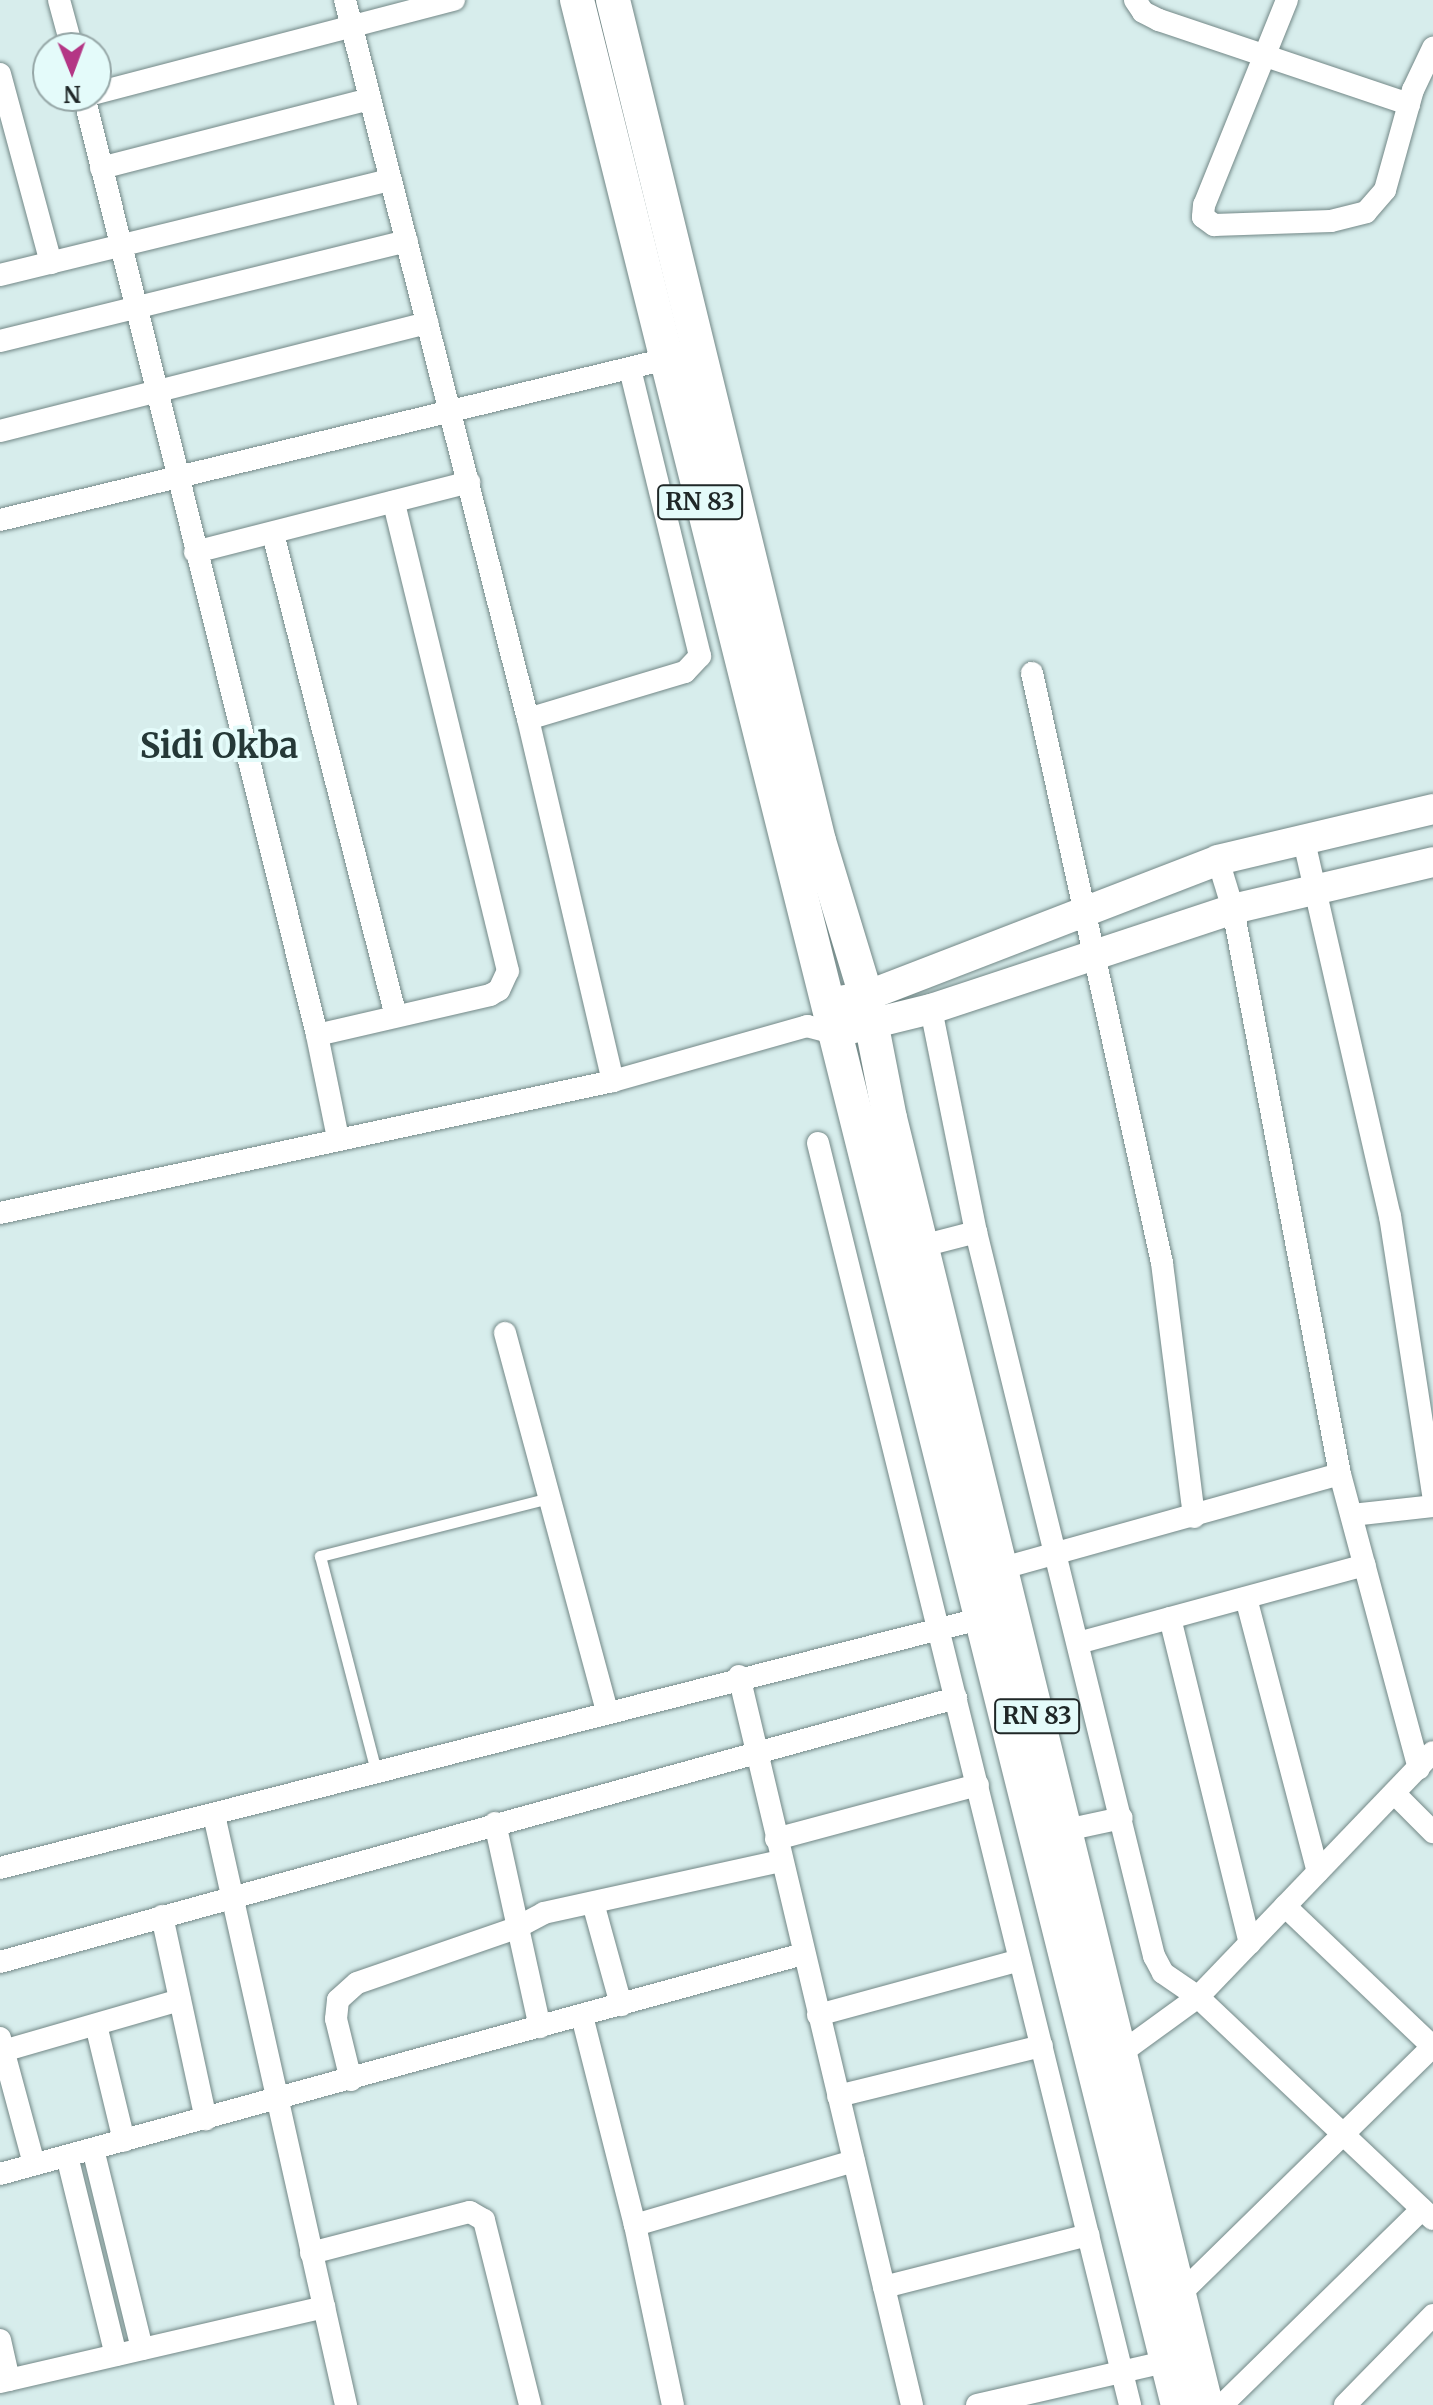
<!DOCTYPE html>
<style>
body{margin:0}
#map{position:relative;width:1433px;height:2405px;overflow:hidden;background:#d7edec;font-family:Merriweather,serif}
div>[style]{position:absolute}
.roads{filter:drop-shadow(0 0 2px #738887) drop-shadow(0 0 2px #738887)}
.lane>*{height:11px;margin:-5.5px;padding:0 5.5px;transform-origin:5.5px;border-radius:5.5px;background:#fff}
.street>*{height:22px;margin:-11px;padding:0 11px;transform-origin:11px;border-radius:11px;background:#fff}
.secondary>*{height:30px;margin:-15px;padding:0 15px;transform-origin:15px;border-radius:15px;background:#fff}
.primary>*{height:34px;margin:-17px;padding:0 17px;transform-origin:17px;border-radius:17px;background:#fff}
span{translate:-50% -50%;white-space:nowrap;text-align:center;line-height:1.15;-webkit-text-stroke:8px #e4fbfa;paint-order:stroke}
.shield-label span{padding:2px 6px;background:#e4fbfa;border:2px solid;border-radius:6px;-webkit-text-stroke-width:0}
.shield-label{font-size:24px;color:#1f2727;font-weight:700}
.district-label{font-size:34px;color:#253837;font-weight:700}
.north{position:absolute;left:32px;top:32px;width:80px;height:80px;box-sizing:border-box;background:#e4fbfa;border:2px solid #95a6a6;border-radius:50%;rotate:179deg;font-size:22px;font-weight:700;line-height:32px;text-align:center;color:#1f2727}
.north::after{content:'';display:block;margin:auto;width:28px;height:36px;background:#b43685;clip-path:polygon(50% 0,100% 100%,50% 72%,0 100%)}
</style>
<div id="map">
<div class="roads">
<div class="lane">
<i style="left:376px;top:1771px;width:222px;rotate:-104.6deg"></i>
<i style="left:320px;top:1556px;width:237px;rotate:-14.2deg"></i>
</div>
<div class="street">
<i style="left:59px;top:0;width:50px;rotate:74.8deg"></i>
<i style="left:345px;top:0;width:742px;rotate:75.72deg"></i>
<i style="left:528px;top:719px;width:372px;rotate:76.8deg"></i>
<i style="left:1135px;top:0;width:14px;rotate:56deg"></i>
<i style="left:1143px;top:12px;width:18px;rotate:27deg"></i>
<i style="left:1159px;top:20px;width:264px;rotate:18.6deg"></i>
<i style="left:1287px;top:0;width:221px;rotate:112deg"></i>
<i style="left:1204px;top:205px;width:12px;rotate:95deg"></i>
<i style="left:1203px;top:217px;width:14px;rotate:36deg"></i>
<i style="left:1214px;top:225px;width:117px;rotate:-2deg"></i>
<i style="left:1331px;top:221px;width:36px;rotate:-14deg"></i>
<i style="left:1366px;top:212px;width:29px;rotate:-49deg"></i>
<i style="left:1385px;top:190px;width:104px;rotate:-74.4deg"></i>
<i style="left:1413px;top:90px;width:47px;rotate:-64.5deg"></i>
<i style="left:0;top:74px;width:196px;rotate:74.9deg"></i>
<i style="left:96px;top:93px;width:370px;rotate:-14.6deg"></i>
<i style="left:84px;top:96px;width:967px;rotate:76.06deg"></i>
<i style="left:317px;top:1035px;width:105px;rotate:78.5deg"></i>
<i style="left:101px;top:168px;width:278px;rotate:-14.4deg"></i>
<i style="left:0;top:275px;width:402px;rotate:-13.7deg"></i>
<i style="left:0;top:341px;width:419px;rotate:-13.8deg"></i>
<i style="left:0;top:431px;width:441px;rotate:-14.2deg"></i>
<i style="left:0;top:520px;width:699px;rotate:-13.58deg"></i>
<i style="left:273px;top:534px;width:496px;rotate:75.7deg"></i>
<i style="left:195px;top:552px;width:283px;rotate:-14.3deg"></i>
<i style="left:1032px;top:673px;width:604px;rotate:77.57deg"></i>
<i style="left:1162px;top:1263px;width:256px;rotate:82.8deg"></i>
<i style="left:528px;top:719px;width:164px;rotate:-16.7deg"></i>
<i style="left:685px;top:672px;width:22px;rotate:-47deg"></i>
<i style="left:700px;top:656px;width:296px;rotate:-103.7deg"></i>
<i style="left:1303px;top:837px;width:389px;rotate:77.1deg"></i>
<i style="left:1390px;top:1216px;width:282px;rotate:81.2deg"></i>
<i style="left:1218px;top:860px;width:51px;rotate:73deg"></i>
<i style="left:1233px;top:909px;width:575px;rotate:79.28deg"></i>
<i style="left:1340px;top:1474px;width:305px;rotate:75deg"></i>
<i style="left:931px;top:1009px;width:227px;rotate:78.6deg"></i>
<i style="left:976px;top:1232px;width:746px;rotate:76.19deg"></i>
<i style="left:1154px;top:1956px;width:19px;rotate:62deg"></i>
<i style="left:1163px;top:1973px;width:42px;rotate:34.4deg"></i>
<i style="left:1198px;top:1997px;width:323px;rotate:43.4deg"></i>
<i style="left:317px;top:1035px;width:178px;rotate:-13deg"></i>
<i style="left:490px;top:995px;width:10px;rotate:-29deg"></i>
<i style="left:499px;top:990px;width:21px;rotate:-65deg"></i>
<i style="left:508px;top:971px;width:483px;rotate:-103.7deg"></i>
<i style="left:818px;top:1143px;width:1300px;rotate:76.11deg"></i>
<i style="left:0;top:1213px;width:627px;rotate:-12.15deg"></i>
<i style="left:613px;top:1081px;width:202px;rotate:-15.8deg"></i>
<i style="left:807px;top:1026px;width:27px;rotate:15deg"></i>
<i style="left:922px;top:1246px;width:56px;rotate:-14.5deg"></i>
<i style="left:505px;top:1333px;width:391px;rotate:74.9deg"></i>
<i style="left:1352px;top:1515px;width:81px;rotate:-6.3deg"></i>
<i style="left:989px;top:1572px;width:364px;rotate:-15.6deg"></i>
<i style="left:1246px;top:1598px;width:283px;rotate:75.3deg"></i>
<i style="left:1170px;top:1618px;width:335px;rotate:76.2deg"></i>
<i style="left:1078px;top:1643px;width:297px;rotate:-15.2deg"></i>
<i style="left:739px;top:1676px;width:749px;rotate:76.65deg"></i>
<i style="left:1395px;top:1794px;width:54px;rotate:45deg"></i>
<i style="left:214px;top:1815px;width:605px;rotate:77.39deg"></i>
<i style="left:495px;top:1823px;width:209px;rotate:77.6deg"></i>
<i style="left:1066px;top:1830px;width:57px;rotate:-12.1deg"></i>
<i style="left:776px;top:1839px;width:209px;rotate:-15deg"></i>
<i style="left:0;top:1868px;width:1023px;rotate:-14.27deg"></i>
<i style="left:593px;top:1903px;width:106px;rotate:74.6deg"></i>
<i style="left:1285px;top:1906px;width:204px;rotate:43.6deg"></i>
<i style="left:162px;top:1916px;width:208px;rotate:77.8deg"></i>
<i style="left:0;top:1962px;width:992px;rotate:-15.44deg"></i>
<i style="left:818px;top:2015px;width:209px;rotate:-15.2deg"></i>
<i style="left:582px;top:2016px;width:216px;rotate:75.8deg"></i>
<i style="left:635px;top:2225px;width:184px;rotate:78.1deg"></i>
<i style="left:96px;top:2025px;width:119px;rotate:76.4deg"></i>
<i style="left:0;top:2038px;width:131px;rotate:74.9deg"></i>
<i style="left:3px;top:2051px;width:184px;rotate:-16.1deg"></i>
<i style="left:1121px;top:2053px;width:95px;rotate:-36deg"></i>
<i style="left:1198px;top:1997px;width:339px;rotate:-46.2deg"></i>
<i style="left:351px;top:2080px;width:63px;rotate:-103.8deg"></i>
<i style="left:336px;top:2019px;width:19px;rotate:-84deg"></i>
<i style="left:338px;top:2000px;width:25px;rotate:-42deg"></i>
<i style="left:357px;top:1983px;width:168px;rotate:-19.1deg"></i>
<i style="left:516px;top:1928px;width:32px;rotate:-28deg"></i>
<i style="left:544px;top:1913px;width:243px;rotate:-12.4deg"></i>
<i style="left:838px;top:2096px;width:210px;rotate:-13.8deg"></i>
<i style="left:93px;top:2149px;width:206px;rotate:76.2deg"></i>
<i style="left:67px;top:2156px;width:205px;rotate:76.2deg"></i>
<i style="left:0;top:2174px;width:833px;rotate:-15.32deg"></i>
<i style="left:635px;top:2225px;width:228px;rotate:-16.3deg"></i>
<i style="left:311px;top:2253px;width:164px;rotate:-14.5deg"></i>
<i style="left:470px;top:2212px;width:16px;rotate:30deg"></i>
<i style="left:484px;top:2220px;width:191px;rotate:76deg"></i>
<i style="left:884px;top:2287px;width:211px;rotate:-14.3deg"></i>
<i style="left:1179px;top:2295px;width:356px;rotate:-44.4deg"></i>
<i style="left:0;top:2340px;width:41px;rotate:77.3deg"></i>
<i style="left:0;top:2382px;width:333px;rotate:-13deg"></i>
<i style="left:977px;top:2405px;width:206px;rotate:-12.9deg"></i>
<i style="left:1222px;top:2405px;width:280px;rotate:-44.4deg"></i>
<i style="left:1345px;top:2405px;width:126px;rotate:-45.6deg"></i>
</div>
<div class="secondary">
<i style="left:828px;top:1003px;width:39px;rotate:-10deg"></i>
<i style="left:866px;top:996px;width:377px;rotate:-21.1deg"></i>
<i style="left:1218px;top:860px;width:221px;rotate:-13.3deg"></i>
<i style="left:833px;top:1033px;width:101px;rotate:-13.8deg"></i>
<i style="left:931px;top:1009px;width:318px;rotate:-18.3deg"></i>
<i style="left:1233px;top:909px;width:205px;rotate:-13.2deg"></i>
</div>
<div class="primary">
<i style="left:577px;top:0;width:2479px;rotate:75.97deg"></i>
<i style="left:613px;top:0;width:866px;rotate:76.24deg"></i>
<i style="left:819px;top:841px;width:162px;rotate:73.1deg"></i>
<i style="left:866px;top:996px;width:124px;rotate:78.9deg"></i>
<i style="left:890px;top:1118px;width:1325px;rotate:76.2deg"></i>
</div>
</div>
<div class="shield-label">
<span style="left:700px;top:502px">RN 83</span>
<span style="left:1037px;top:1716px">RN 83</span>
</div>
<div class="district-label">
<span style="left:219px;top:747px">Sidi Okba</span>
</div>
<div class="north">N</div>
</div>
